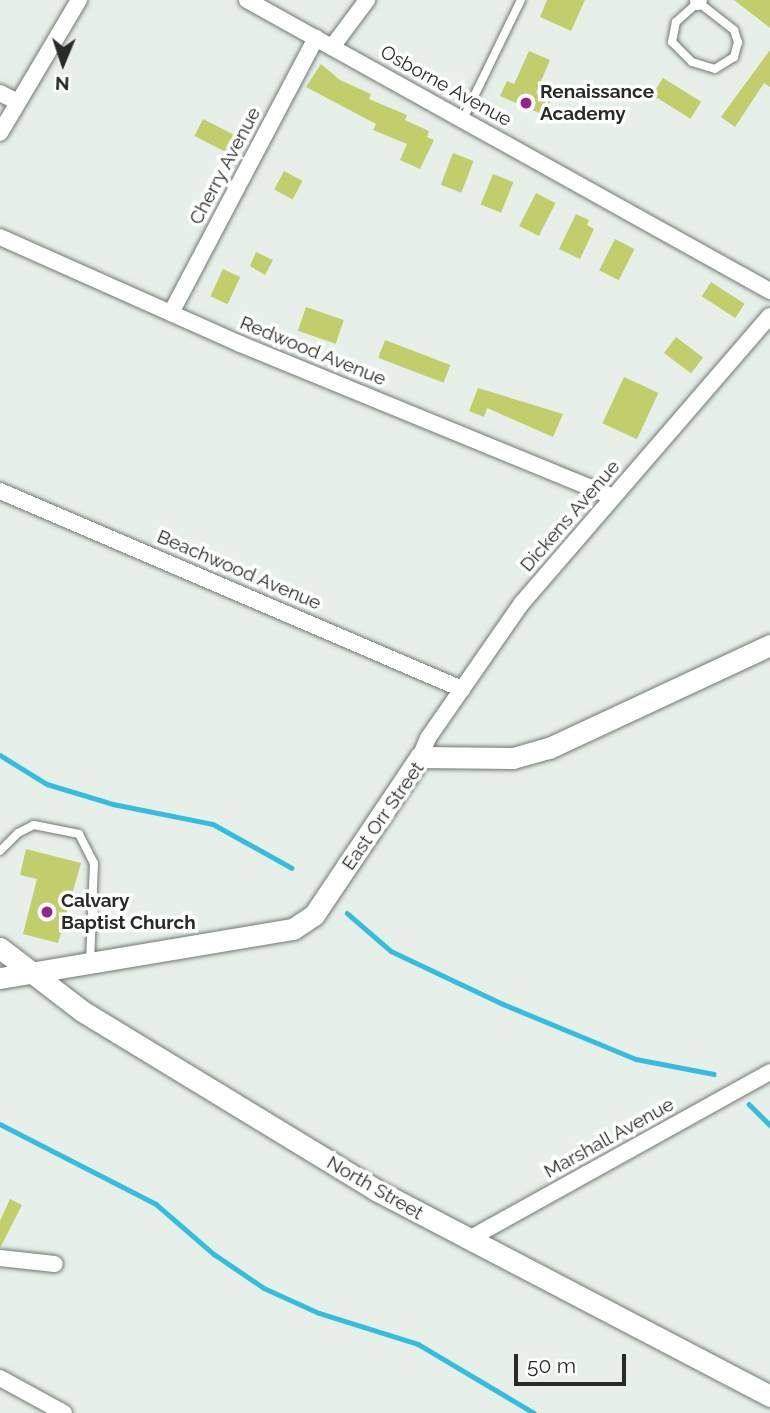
<!DOCTYPE html>
<style>
body{margin:0}
#map{position:relative;width:770px;height:1413px;overflow:hidden;background:#e7f0e8;font-family:Raleway,sans-serif}
div>[style]{position:absolute}
.stream>*{height:4.5px;margin:-2.25px;padding:0 2.25px;transform-origin:2.25px;border-radius:2.25px;background:#34bde0}
.building>*{inset:0;background:#c2cd6c;transform-origin:0 0}
.roads{filter:drop-shadow(0 0 2px #707871) drop-shadow(0 0 2px #707871)}
.lane>*{height:8px;margin:-4px;padding:0 4px;transform-origin:4px;border-radius:4px;background:#fff}
.street>*{height:16px;margin:-8px;padding:0 8px;transform-origin:8px;border-radius:8px;background:#fff}
.secondary>*{height:21px;margin:-10.5px;padding:0 10.5px;transform-origin:10.5px;border-radius:10.5px;background:#fff}
.dots>*{width:19px;height:19px;translate:-50% -50%;box-sizing:border-box;border:4px solid #fff;border-radius:50%}
span{translate:-50% -50%;white-space:nowrap;text-align:center;line-height:1.15;-webkit-text-stroke:7px #fff;paint-order:stroke}
.street-label{font-size:19px;color:#272a27}
.poi-label{font-size:19px;color:#272a27;font-weight:700}
.left{translate:0 -50%;text-align:left}
.north{position:absolute;left:28px;top:28px;width:70px;height:70px;-webkit-text-stroke:5px #fff;paint-order:stroke;rotate:182deg;font-size:19px;font-weight:700;line-height:28px;text-align:center;color:#272a27}
.north::after{content:'';display:block;margin:auto;width:24px;height:32px;background:#272a27;clip-path:polygon(50% 0,100% 100%,50% 72%,0 100%)}
.scale{position:absolute;left:514px;top:1354px;width:112px;height:32px;box-sizing:border-box;border:4px solid #272a27;border-top:0;padding-left:9px;font-size:21px;line-height:24px;white-space:nowrap;color:#272a27;-webkit-text-stroke:5px #fff;paint-order:stroke}
</style>
<div id="map">
<div class="stream">
<i style="left:0;top:755px;width:55px;rotate:31.7deg"></i>
<i style="left:47px;top:784px;width:69px;rotate:16.9deg"></i>
<i style="left:113px;top:804px;width:102px;rotate:11.3deg"></i>
<i style="left:213px;top:824px;width:90px;rotate:29.1deg"></i>
<i style="left:347px;top:913px;width:58px;rotate:40.8deg"></i>
<i style="left:391px;top:951px;width:124px;rotate:25.3deg"></i>
<i style="left:503px;top:1004px;width:144px;rotate:22.5deg"></i>
<i style="left:636px;top:1059px;width:79px;rotate:10.9deg"></i>
<i style="left:749px;top:1104px;width:30px;rotate:45deg"></i>
<i style="left:0;top:1124px;width:175px;rotate:27.1deg"></i>
<i style="left:156px;top:1204px;width:77px;rotate:40.8deg"></i>
<i style="left:214px;top:1254px;width:60px;rotate:34.2deg"></i>
<i style="left:264px;top:1288px;width:60px;rotate:24.4deg"></i>
<i style="left:319px;top:1313px;width:104px;rotate:17.4deg"></i>
<i style="left:418px;top:1344px;width:135px;rotate:30.7deg"></i>
</div>
<div class="building">
<i style="clip-path:polygon(547px 0,585px 0,571px 31px,540px 17px)"></i>
<i style="clip-path:polygon(734px 0,770px 0,770px 28px)"></i>
<i style="clip-path:polygon(770px 50px,770px 87px,764px 83px,735px 127px,721px 117px)"></i>
<i style="clip-path:polygon(529px 51px,550px 60px,536px 93px,551px 100px,544px 115px,500px 96px,507px 81px,514px 84px)"></i>
<i style="clip-path:polygon(321px 64px,340px 80px,371px 94px,369px 99px,407px 115px,405px 120px,429px 131px,427px 137px,434px 140px,420px 169px,400px 160px,407px 144px,373px 130px,376px 124px,306px 87px)"></i>
<i style="left:663px;top:78px;width:45px;height:20px;rotate:32deg"></i>
<i style="left:203px;top:119px;width:37px;height:19px;rotate:27deg"></i>
<i style="left:453px;top:153px;width:22px;height:34px;rotate:21deg"></i>
<i style="left:284px;top:171px;width:21px;height:21px;rotate:28deg"></i>
<i style="left:493px;top:174px;width:22px;height:33px;rotate:22deg"></i>
<i style="left:536px;top:193px;width:22px;height:37px;rotate:27deg"></i>
<i style="clip-path:polygon(576px 214px,589px 220px,587px 225px,594px 229px,580px 259px,559px 249px)"></i>
<i style="left:615px;top:239px;width:22px;height:35px;rotate:27deg"></i>
<i style="clip-path:polygon(256px 252px,273px 260px,265px 275px,250px 266px)"></i>
<i style="left:223px;top:269px;width:19px;height:30px;rotate:25deg"></i>
<i style="left:711px;top:282px;width:40px;height:17px;rotate:33deg"></i>
<i style="left:306px;top:307px;width:40px;height:25px;rotate:19deg"></i>
<i style="left:676px;top:337px;width:34px;height:20px;rotate:37deg"></i>
<i style="left:385px;top:340px;width:70px;height:19px;rotate:21deg"></i>
<i style="left:624px;top:377px;width:38px;height:51px;rotate:25deg"></i>
<i style="clip-path:polygon(478px 388px,563px 414px,553px 437px,487px 408px,484px 417px,469px 411px)"></i>
<i style="clip-path:polygon(26px 849px,81px 863px,58px 943px,23px 934px,37px 879px,20px 875px)"></i>
<i style="clip-path:polygon(10px 1199px,22px 1205px,0 1248px,0 1221px)"></i>
</div>
<div class="roads">
<div class="lane">
<i style="left:698px;top:2px;width:46px;rotate:37.9deg"></i>
<i style="left:734px;top:30px;width:13px;rotate:72deg"></i>
<i style="left:738px;top:42px;width:16px;rotate:105deg"></i>
<i style="left:734px;top:57px;width:22px;rotate:148deg"></i>
<i style="left:715px;top:69px;width:24px;rotate:-163deg"></i>
<i style="left:692px;top:62px;width:28px;rotate:-135deg"></i>
<i style="left:672px;top:42px;width:20px;rotate:-79deg"></i>
<i style="left:676px;top:22px;width:30px;rotate:-42deg"></i>
<i style="left:463px;top:119px;width:132px;rotate:-64deg"></i>
<i style="left:0;top:851px;width:25px;rotate:-45deg"></i>
<i style="left:18px;top:833px;width:18px;rotate:-27deg"></i>
<i style="left:34px;top:825px;width:46px;rotate:11.3deg"></i>
<i style="left:79px;top:834px;width:33px;rotate:63deg"></i>
<i style="left:94px;top:863px;width:98px;rotate:92.3deg"></i>
</div>
<div class="street">
<i style="left:247px;top:0;width:599px;rotate:29.09deg"></i>
<i style="left:698px;top:2px;width:2px;rotate:-63deg"></i>
<i style="left:332px;top:47px;width:59px;rotate:-53.3deg"></i>
<i style="left:0;top:93px;width:20px;rotate:27deg"></i>
<i style="left:0;top:133px;width:155px;rotate:-59.3deg"></i>
<i style="left:0;top:237px;width:263px;rotate:24deg"></i>
<i style="left:240px;top:344px;width:403px;rotate:22.3deg"></i>
<i style="left:171px;top:313px;width:311px;rotate:-62.2deg"></i>
<i style="left:0;top:491px;width:503px;rotate:23.2deg"></i>
<i style="left:420px;top:757px;width:21px;rotate:-67deg"></i>
<i style="left:428px;top:738px;width:165px;rotate:-55.2deg"></i>
<i style="left:522px;top:603px;width:379px;rotate:-49.2deg"></i>
<i style="left:467px;top:1240px;width:346px;rotate:-29deg"></i>
<i style="left:0;top:1258px;width:55px;rotate:6.2deg"></i>
<i style="left:0;top:1378px;width:73px;rotate:28.7deg"></i>
</div>
<div class="secondary">
<i style="left:0;top:948px;width:103px;rotate:37.5deg"></i>
<i style="left:82px;top:1011px;width:344px;rotate:31.3deg"></i>
<i style="left:376px;top:1190px;width:445px;rotate:27.6deg"></i>
<i style="left:0;top:978px;width:297px;rotate:-9.5deg"></i>
<i style="left:293px;top:929px;width:25px;rotate:-34deg"></i>
<i style="left:314px;top:915px;width:190px;rotate:-56.1deg"></i>
<i style="left:420px;top:757px;width:93px;rotate:0.6deg"></i>
<i style="left:513px;top:758px;width:37px;rotate:-16deg"></i>
<i style="left:549px;top:748px;width:244px;rotate:-25deg"></i>
</div>
</div>
<div class="dots">
<i style="left:526px;top:103px;background:#952584"></i>
<i style="left:47px;top:912px;background:#952584"></i>
</div>
<div class="street-label">
<span style="left:446px;top:86px;rotate:29deg">Osborne Avenue</span>
<span style="left:225px;top:166px;rotate:-62deg">Cherry Avenue</span>
<span style="left:313px;top:351px;rotate:22deg">Redwood Avenue</span>
<span style="left:570px;top:516px;rotate:-49deg">Dickens Avenue</span>
<span style="left:239px;top:570px;rotate:23deg">Beachwood Avenue</span>
<span style="left:383px;top:816px;rotate:-55deg">East Orr Street</span>
<span style="left:609px;top:1138px;rotate:-29deg">Marshall Avenue</span>
<span style="left:375px;top:1188px;rotate:30deg">North Street</span>
</div>
<div class="poi-label">
<span class="left" style="left:540px;top:103px">Renaissance<br>Academy</span>
<span class="left" style="left:61px;top:912px">Calvary<br>Baptist Church</span>
</div>
<div class="north">N</div>
<div class="scale">50 m</div>
</div>
